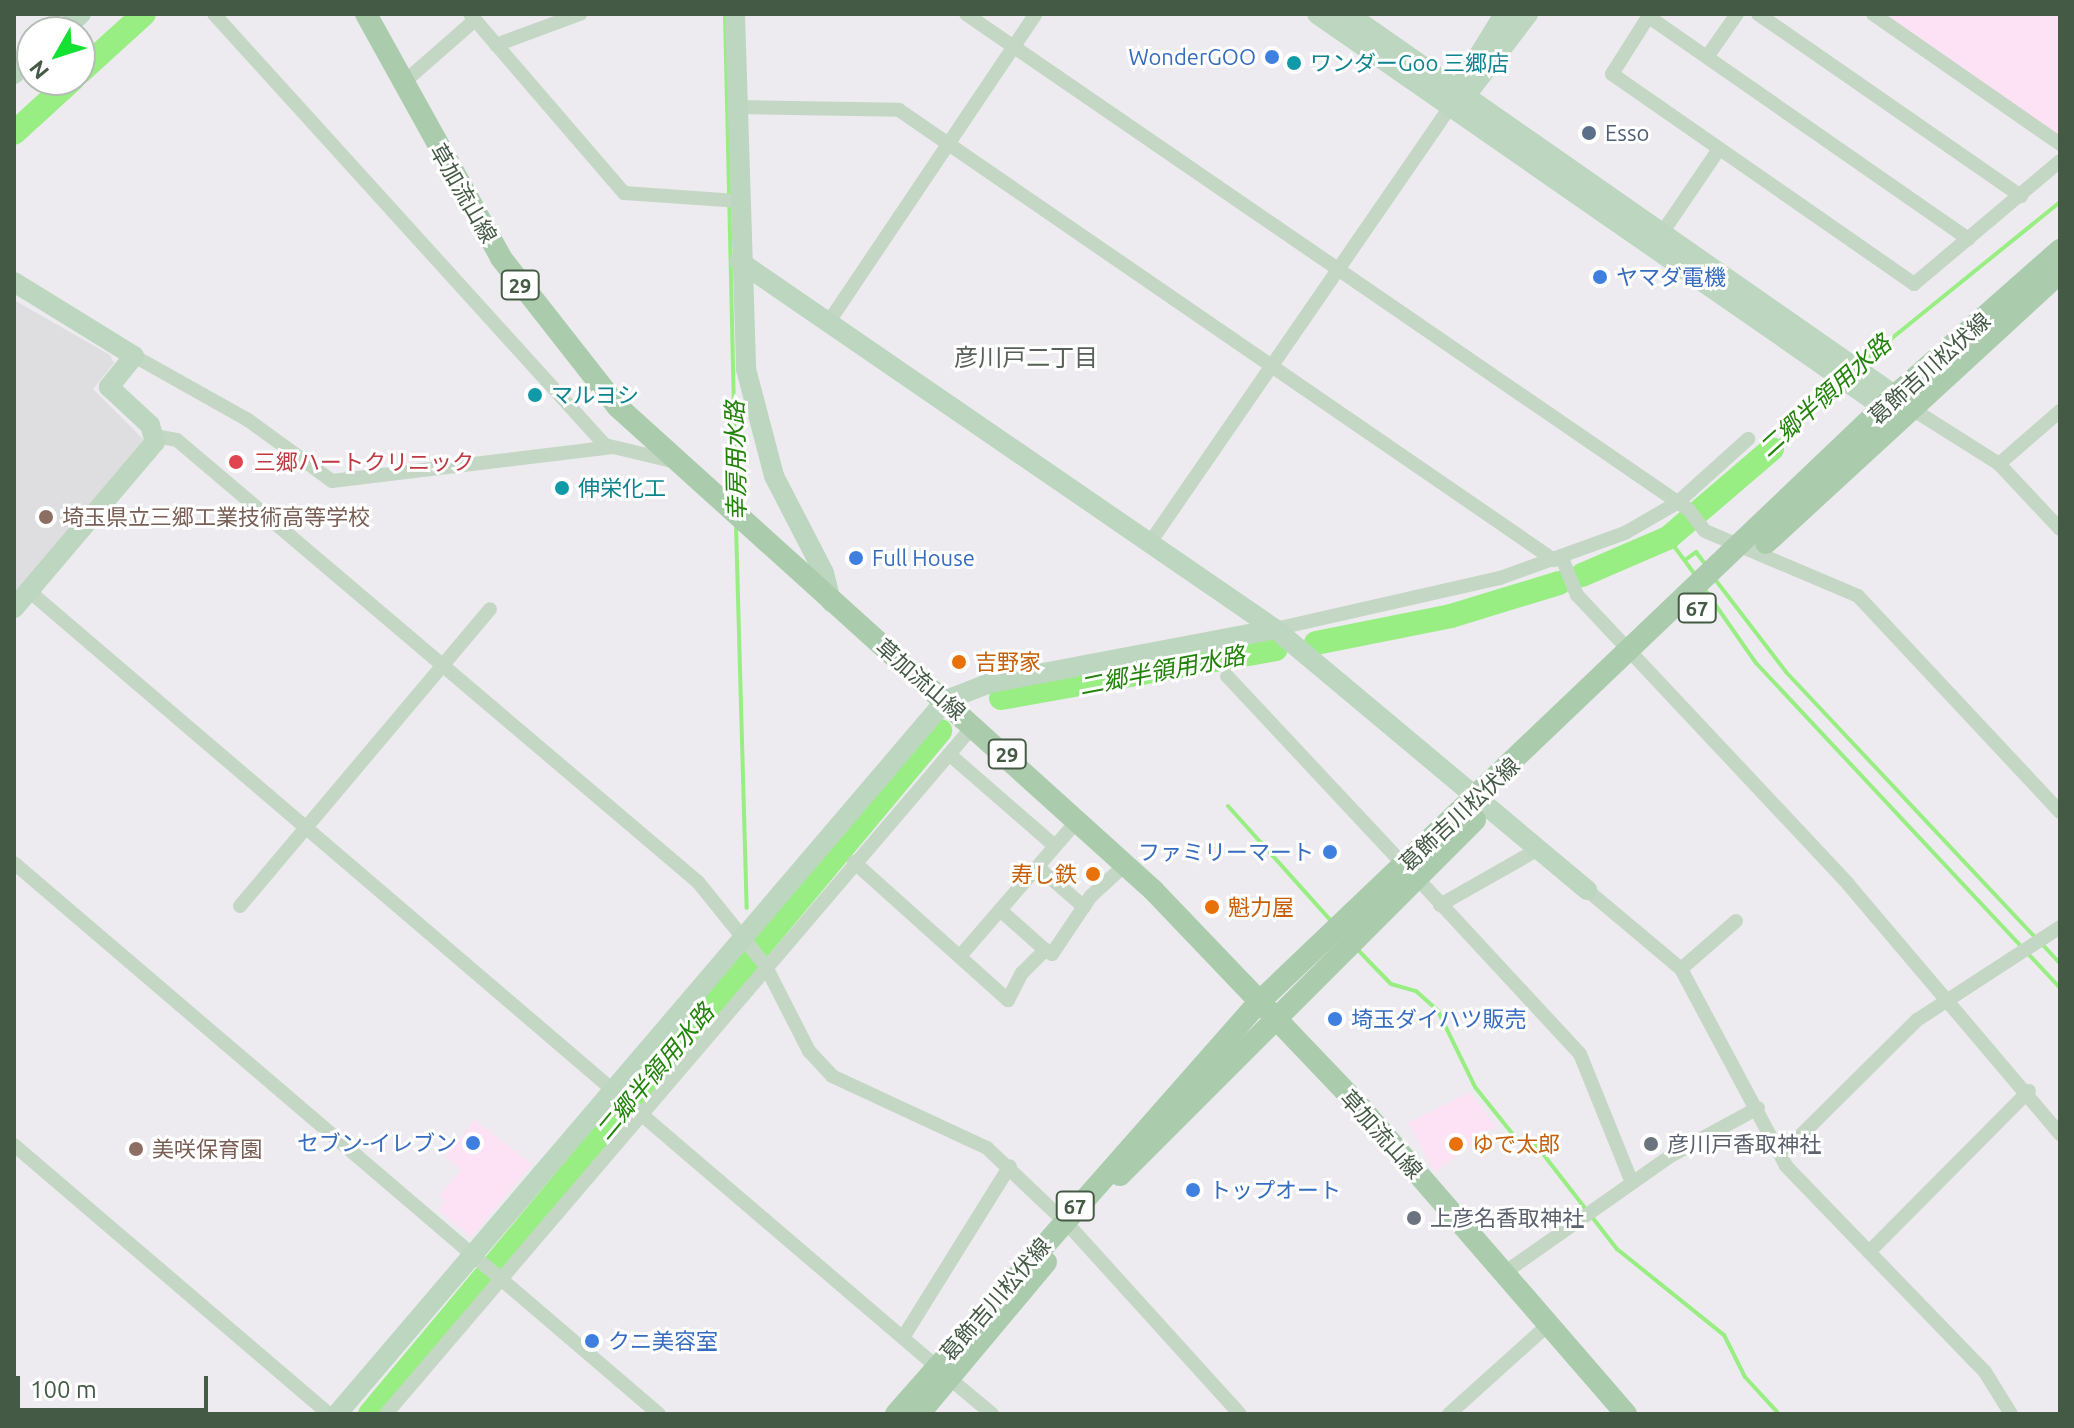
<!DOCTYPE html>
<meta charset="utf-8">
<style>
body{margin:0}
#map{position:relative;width:2074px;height:1428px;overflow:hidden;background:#edebef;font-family:Ubuntu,"Noto Sans JP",sans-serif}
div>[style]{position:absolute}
.commercial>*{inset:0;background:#fce2f4}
.education>*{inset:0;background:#dedde0}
.stream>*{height:4px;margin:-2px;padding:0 2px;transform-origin:2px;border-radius:2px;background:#98ee82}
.river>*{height:24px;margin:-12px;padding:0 12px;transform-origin:12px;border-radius:12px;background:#98ee82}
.street>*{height:14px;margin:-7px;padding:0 7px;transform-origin:7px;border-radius:7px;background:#c4d7c5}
.secondary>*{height:20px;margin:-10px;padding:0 10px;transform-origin:10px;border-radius:10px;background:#bdd6c0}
.primary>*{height:22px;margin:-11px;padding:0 11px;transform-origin:11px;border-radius:11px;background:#aaccad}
.dots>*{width:22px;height:22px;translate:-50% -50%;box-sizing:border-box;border:4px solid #fff;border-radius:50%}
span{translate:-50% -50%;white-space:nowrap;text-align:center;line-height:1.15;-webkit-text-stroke:6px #fff;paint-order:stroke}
.shield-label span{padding:2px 6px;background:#fff;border:2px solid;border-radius:6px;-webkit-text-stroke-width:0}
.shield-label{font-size:20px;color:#445a45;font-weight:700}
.shop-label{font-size:22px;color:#366cbe}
.right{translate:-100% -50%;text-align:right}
.left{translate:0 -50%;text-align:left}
.culture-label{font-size:22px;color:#0d838f}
.service-label{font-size:22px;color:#4e5e75}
.street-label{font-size:22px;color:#445a45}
.health-label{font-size:22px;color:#be3a42}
.education-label{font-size:22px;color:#785e54}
.food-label{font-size:22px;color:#c56008}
.worship-label{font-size:22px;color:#5b616d}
.neighbourhood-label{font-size:24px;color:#586159}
.water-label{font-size:24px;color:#22830a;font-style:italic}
.frame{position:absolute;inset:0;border:16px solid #445a45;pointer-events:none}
.north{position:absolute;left:16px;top:16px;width:80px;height:80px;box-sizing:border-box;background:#fff;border:2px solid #b4bdb5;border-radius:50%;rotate:231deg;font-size:22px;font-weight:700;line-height:32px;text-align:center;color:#445a45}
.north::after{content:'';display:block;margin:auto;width:28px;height:36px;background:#13e233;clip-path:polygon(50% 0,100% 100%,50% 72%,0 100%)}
.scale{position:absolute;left:16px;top:1376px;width:192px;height:36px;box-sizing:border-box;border:4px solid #445a45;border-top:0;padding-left:10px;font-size:24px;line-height:28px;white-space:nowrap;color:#445a45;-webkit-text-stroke:6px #fff;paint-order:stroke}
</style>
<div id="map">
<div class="commercial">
<i style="clip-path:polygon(1885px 14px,2060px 14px,2060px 137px)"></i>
<i style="clip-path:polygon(1469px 1092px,1496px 1125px,1435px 1172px,1408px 1123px)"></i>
<i style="clip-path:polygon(475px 1120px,532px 1164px,471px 1237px,438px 1210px,446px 1201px,439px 1196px,461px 1170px,445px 1156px)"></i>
</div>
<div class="education">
<i style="clip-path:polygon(14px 300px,110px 355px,114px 363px,93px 389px,144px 440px,14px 594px)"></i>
</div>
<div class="stream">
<i style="left:725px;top:14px;width:488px;rotate:88.7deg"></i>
<i style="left:1860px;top:364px;width:257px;rotate:-39deg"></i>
<i style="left:1772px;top:449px;width:94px;rotate:-44.6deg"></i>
<i style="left:736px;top:526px;width:382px;rotate:88.4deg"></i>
<i style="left:1668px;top:538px;width:47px;rotate:53.6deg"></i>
<i style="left:1685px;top:560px;width:14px;rotate:-36deg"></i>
<i style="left:1696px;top:552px;width:15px;rotate:53deg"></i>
<i style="left:1714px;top:578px;width:118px;rotate:52.5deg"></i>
<i style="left:1786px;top:672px;width:365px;rotate:46.8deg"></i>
<i style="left:1703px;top:587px;width:93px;rotate:55.1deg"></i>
<i style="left:1756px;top:663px;width:445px;rotate:46.9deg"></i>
<i style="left:1228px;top:806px;width:157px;rotate:48.1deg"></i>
<i style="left:2042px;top:944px;width:26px;rotate:47deg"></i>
<i style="left:1358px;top:950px;width:47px;rotate:45.9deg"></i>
<i style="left:1391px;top:984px;width:26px;rotate:16deg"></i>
<i style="left:1416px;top:991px;width:30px;rotate:42deg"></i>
<i style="left:1438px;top:1011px;width:85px;rotate:64deg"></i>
<i style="left:1475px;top:1087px;width:64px;rotate:51.3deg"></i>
<i style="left:1515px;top:1137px;width:22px;rotate:21deg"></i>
<i style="left:1536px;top:1145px;width:132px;rotate:52.1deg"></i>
<i style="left:1617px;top:1249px;width:137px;rotate:38.8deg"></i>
<i style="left:1724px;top:1335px;width:47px;rotate:63.4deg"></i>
<i style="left:1745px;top:1377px;width:50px;rotate:47.4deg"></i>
</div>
<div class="river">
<i style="left:80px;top:72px;width:86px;rotate:-42.2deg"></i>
<i style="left:14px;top:133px;width:79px;rotate:-42.4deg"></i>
<i style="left:1582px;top:575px;width:94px;rotate:-23.3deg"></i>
<i style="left:1668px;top:538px;width:137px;rotate:-40.6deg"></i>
<i style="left:1316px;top:643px;width:138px;rotate:-11.3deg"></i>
<i style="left:1451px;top:616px;width:113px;rotate:-17deg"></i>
<i style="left:1001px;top:698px;width:279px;rotate:-10.1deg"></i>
<i style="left:370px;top:1414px;width:890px;rotate:-50.15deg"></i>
</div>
<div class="street">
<i style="left:214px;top:14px;width:582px;rotate:47.79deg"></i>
<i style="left:605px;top:445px;width:69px;rotate:13.4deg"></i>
<i style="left:470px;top:14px;width:236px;rotate:49.3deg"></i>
<i style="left:624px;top:193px;width:113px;rotate:4deg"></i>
<i style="left:966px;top:14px;width:877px;rotate:34.45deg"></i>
<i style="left:1689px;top:510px;width:26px;rotate:53deg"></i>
<i style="left:1705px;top:531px;width:166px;rotate:23deg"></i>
<i style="left:1858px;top:596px;width:296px;rotate:46.9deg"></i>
<i style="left:1650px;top:14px;width:71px;rotate:122.3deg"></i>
<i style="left:1612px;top:74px;width:368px;rotate:34.8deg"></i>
<i style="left:1914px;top:284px;width:191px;rotate:-40.1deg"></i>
<i style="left:1758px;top:14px;width:320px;rotate:34.7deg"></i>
<i style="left:1873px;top:14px;width:228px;rotate:34.8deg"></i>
<i style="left:1649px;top:17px;width:389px;rotate:34.8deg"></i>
<i style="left:496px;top:45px;width:90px;rotate:-20.3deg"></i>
<i style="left:1707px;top:57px;width:52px;rotate:-55.1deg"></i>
<i style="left:403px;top:83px;width:96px;rotate:-41.2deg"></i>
<i style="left:735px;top:107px;width:164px;rotate:1deg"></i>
<i style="left:899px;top:110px;width:795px;rotate:34.49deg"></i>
<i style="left:1664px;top:230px;width:98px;rotate:-55.8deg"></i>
<i style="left:828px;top:323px;width:372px;rotate:-56.1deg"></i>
<i style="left:134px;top:356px;width:131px;rotate:29.3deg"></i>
<i style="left:248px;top:420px;width:104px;rotate:36deg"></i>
<i style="left:332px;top:481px;width:281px;rotate:-6.9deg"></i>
<i style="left:1909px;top:407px;width:107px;rotate:32.3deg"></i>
<i style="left:1999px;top:464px;width:89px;rotate:46.8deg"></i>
<i style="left:155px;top:436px;width:22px;rotate:10deg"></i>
<i style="left:177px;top:440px;width:683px;rotate:40.31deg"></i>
<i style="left:698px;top:882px;width:107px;rotate:51.1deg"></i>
<i style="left:765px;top:965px;width:97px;rotate:62.9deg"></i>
<i style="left:809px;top:1051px;width:34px;rotate:47deg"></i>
<i style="left:832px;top:1076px;width:171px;rotate:24.9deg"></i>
<i style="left:987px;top:1148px;width:105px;rotate:43.5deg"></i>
<i style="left:1999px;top:464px;width:81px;rotate:-41deg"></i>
<i style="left:1149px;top:544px;width:531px;rotate:-55.44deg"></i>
<i style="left:1562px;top:558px;width:40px;rotate:68deg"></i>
<i style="left:1577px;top:595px;width:396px;rotate:46.8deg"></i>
<i style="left:1848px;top:884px;width:328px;rotate:49.7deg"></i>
<i style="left:29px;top:591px;width:1194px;rotate:40.52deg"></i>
<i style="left:1275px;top:629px;width:231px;rotate:-12.8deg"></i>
<i style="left:1500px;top:578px;width:133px;rotate:-19.8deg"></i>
<i style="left:1625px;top:533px;width:60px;rotate:-30deg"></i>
<i style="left:1677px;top:503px;width:96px;rotate:-42deg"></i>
<i style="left:1227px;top:676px;width:260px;rotate:46.9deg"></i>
<i style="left:949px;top:754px;width:140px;rotate:41deg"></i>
<i style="left:854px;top:862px;width:207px;rotate:41.9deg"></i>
<i style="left:1008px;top:1000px;width:30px;rotate:-63deg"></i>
<i style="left:1022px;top:973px;width:33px;rotate:-45deg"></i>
<i style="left:1045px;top:950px;width:8px;rotate:30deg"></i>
<i style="left:1052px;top:954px;width:70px;rotate:-56.1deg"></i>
<i style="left:1091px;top:896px;width:47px;rotate:-42.4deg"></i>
<i style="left:14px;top:863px;width:848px;rotate:40.51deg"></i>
<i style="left:1038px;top:867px;width:61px;rotate:41deg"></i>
<i style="left:1417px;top:878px;width:240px;rotate:47.2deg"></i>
<i style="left:1580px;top:1054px;width:139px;rotate:68deg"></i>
<i style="left:1587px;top:890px;width:123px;rotate:40deg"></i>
<i style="left:1681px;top:969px;width:223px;rotate:61.9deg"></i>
<i style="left:1786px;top:1166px;width:286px;rotate:46deg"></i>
<i style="left:1985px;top:1372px;width:49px;rotate:58.2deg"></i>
<i style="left:1440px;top:905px;width:112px;rotate:-29.6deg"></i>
<i style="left:240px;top:906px;width:388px;rotate:-49.9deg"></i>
<i style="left:1000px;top:910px;width:60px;rotate:41.6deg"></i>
<i style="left:961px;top:955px;width:180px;rotate:-49.1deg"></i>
<i style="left:1681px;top:969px;width:73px;rotate:-41.1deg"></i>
<i style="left:14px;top:1145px;width:414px;rotate:40.5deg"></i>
<i style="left:1781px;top:1155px;width:192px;rotate:-44.8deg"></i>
<i style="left:1917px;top:1020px;width:171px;rotate:-33deg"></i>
<i style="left:1073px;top:1230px;width:248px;rotate:47.8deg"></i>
<i style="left:1869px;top:1252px;width:227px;rotate:-45.2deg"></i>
<i style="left:1504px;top:1273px;width:205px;rotate:-35.1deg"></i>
<i style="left:1672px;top:1155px;width:98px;rotate:-28.7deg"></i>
<i style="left:904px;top:1336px;width:200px;rotate:-58.1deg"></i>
<i style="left:949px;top:1378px;width:56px;rotate:39.9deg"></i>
<i style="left:386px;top:1414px;width:906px;rotate:-49.52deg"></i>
<i style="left:1449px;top:1414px;width:135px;rotate:-42deg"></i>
</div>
<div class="secondary">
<i style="left:735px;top:14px;width:355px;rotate:88.2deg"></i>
<i style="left:746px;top:369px;width:111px;rotate:75.3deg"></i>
<i style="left:774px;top:476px;width:109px;rotate:62.7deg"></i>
<i style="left:824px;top:573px;width:30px;rotate:76deg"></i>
<i style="left:1317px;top:14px;width:689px;rotate:34.77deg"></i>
<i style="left:1883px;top:407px;width:15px"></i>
<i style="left:1348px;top:14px;width:682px;rotate:34.9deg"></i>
<i style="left:61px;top:32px;width:27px;rotate:-42deg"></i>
<i style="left:14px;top:74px;width:24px;rotate:-42deg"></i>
<i style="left:1452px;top:99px;width:100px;rotate:-58.5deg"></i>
<i style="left:1461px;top:102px;width:111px;rotate:-52.7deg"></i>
<i style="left:739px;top:261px;width:650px;rotate:34.47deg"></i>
<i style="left:1275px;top:629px;width:407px;rotate:39.9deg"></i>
<i style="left:14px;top:282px;width:141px;rotate:31.7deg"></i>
<i style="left:134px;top:356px;width:40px;rotate:129deg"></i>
<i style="left:109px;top:387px;width:56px;rotate:42.8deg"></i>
<i style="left:150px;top:425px;width:18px;rotate:74deg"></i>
<i style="left:155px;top:442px;width:218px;rotate:130.3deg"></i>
<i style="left:337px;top:1414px;width:938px;rotate:-49.54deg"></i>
<i style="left:946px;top:700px;width:47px;rotate:-21.1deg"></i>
<i style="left:990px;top:683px;width:290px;rotate:-10.7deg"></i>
</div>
<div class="primary">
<i style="left:366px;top:14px;width:279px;rotate:61deg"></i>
<i style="left:501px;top:258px;width:189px;rotate:51.9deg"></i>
<i style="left:618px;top:407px;width:721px;rotate:42.08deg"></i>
<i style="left:1153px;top:890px;width:301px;rotate:46.3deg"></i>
<i style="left:1361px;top:1108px;width:405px;rotate:49.1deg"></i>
<i style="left:1766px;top:543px;width:399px;rotate:-42.6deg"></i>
<i style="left:1120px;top:1175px;width:502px;rotate:-45deg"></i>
<i style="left:896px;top:1414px;width:549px;rotate:-48.62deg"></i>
<i style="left:1259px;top:1002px;width:884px;rotate:-43.63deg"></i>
<i style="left:1899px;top:392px;width:215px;rotate:-41.4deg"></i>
<i style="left:919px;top:1414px;width:198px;rotate:-50.1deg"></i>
</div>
<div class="dots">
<i style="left:1272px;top:57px;background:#3f7fe0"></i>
<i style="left:1294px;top:63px;background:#0f9aa8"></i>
<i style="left:1589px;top:133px;background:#5c6f8a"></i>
<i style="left:1600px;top:277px;background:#3f7fe0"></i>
<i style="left:535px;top:395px;background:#0f9aa8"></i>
<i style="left:236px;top:462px;background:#e0444e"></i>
<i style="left:562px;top:488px;background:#0f9aa8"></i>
<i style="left:46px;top:517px;background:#8d6e63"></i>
<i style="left:856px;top:558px;background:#3f7fe0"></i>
<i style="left:959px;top:662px;background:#e8710a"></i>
<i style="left:1330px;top:852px;background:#3f7fe0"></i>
<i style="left:1093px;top:874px;background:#e8710a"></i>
<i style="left:1212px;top:907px;background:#e8710a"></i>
<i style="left:1335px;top:1019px;background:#3f7fe0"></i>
<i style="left:473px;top:1143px;background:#3f7fe0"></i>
<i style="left:1456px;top:1144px;background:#e8710a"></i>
<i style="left:1651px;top:1144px;background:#6b7280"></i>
<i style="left:136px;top:1149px;background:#8d6e63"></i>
<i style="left:1193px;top:1190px;background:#3f7fe0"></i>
<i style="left:1414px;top:1218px;background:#6b7280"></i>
<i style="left:592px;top:1341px;background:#3f7fe0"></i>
</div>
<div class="shield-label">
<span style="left:520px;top:285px">29</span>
<span style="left:1697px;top:608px">67</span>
<span style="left:1007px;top:754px">29</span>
<span style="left:1075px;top:1206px">67</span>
</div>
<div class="shop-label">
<span class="right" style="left:1256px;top:57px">WonderGOO</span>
<span class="left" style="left:1616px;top:277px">ヤマダ電機</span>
<span class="left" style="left:872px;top:558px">Full House</span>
<span class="right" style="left:1314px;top:852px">ファミリーマート</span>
<span class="left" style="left:1351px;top:1019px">埼玉ダイハツ販売</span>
<span class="right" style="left:457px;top:1143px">セブン-イレブン</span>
<span class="left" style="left:1209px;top:1190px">トップオート</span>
<span class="left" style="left:608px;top:1341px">クニ美容室</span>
</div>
<div class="culture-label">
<span class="left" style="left:1310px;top:63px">ワンダーGoo 三郷店</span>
<span class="left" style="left:551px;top:395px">マルヨシ</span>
<span class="left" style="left:578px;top:488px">伸栄化工</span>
</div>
<div class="service-label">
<span class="left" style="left:1605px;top:133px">Esso</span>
</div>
<div class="street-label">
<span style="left:464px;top:193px;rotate:60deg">草加流山線</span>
<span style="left:1929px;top:368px;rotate:-42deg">葛飾吉川松伏線</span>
<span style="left:921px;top:679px;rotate:41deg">草加流山線</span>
<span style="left:1459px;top:814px;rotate:-43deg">葛飾吉川松伏線</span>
<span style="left:1382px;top:1134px;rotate:48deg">草加流山線</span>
<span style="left:995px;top:1299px;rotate:-49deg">葛飾吉川松伏線</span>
</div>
<div class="health-label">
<span class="left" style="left:254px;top:462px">三郷ハートクリニック</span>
</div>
<div class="education-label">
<span class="left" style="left:62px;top:517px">埼玉県立三郷工業技術高等学校</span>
<span class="left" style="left:152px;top:1149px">美咲保育園</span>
</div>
<div class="food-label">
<span class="left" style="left:975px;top:662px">吉野家</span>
<span class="right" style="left:1077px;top:874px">寿し鉄</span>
<span class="left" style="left:1228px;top:907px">魁力屋</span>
<span class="left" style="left:1472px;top:1144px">ゆで太郎</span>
</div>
<div class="worship-label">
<span class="left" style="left:1667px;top:1144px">彦川戸香取神社</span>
<span class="left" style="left:1430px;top:1218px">上彦名香取神社</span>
</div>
<div class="neighbourhood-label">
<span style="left:1026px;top:358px">彦川戸二丁目</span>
</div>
<div class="water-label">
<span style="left:1825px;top:396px;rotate:-42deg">二郷半領用水路</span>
<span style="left:736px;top:461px;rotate:-91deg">幸房用水路</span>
<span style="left:1162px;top:671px;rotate:-11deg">二郷半領用水路</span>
<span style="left:655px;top:1072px;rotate:-50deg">二郷半領用水路</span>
</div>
<div class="frame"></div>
<div class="north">N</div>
<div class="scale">100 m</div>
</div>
